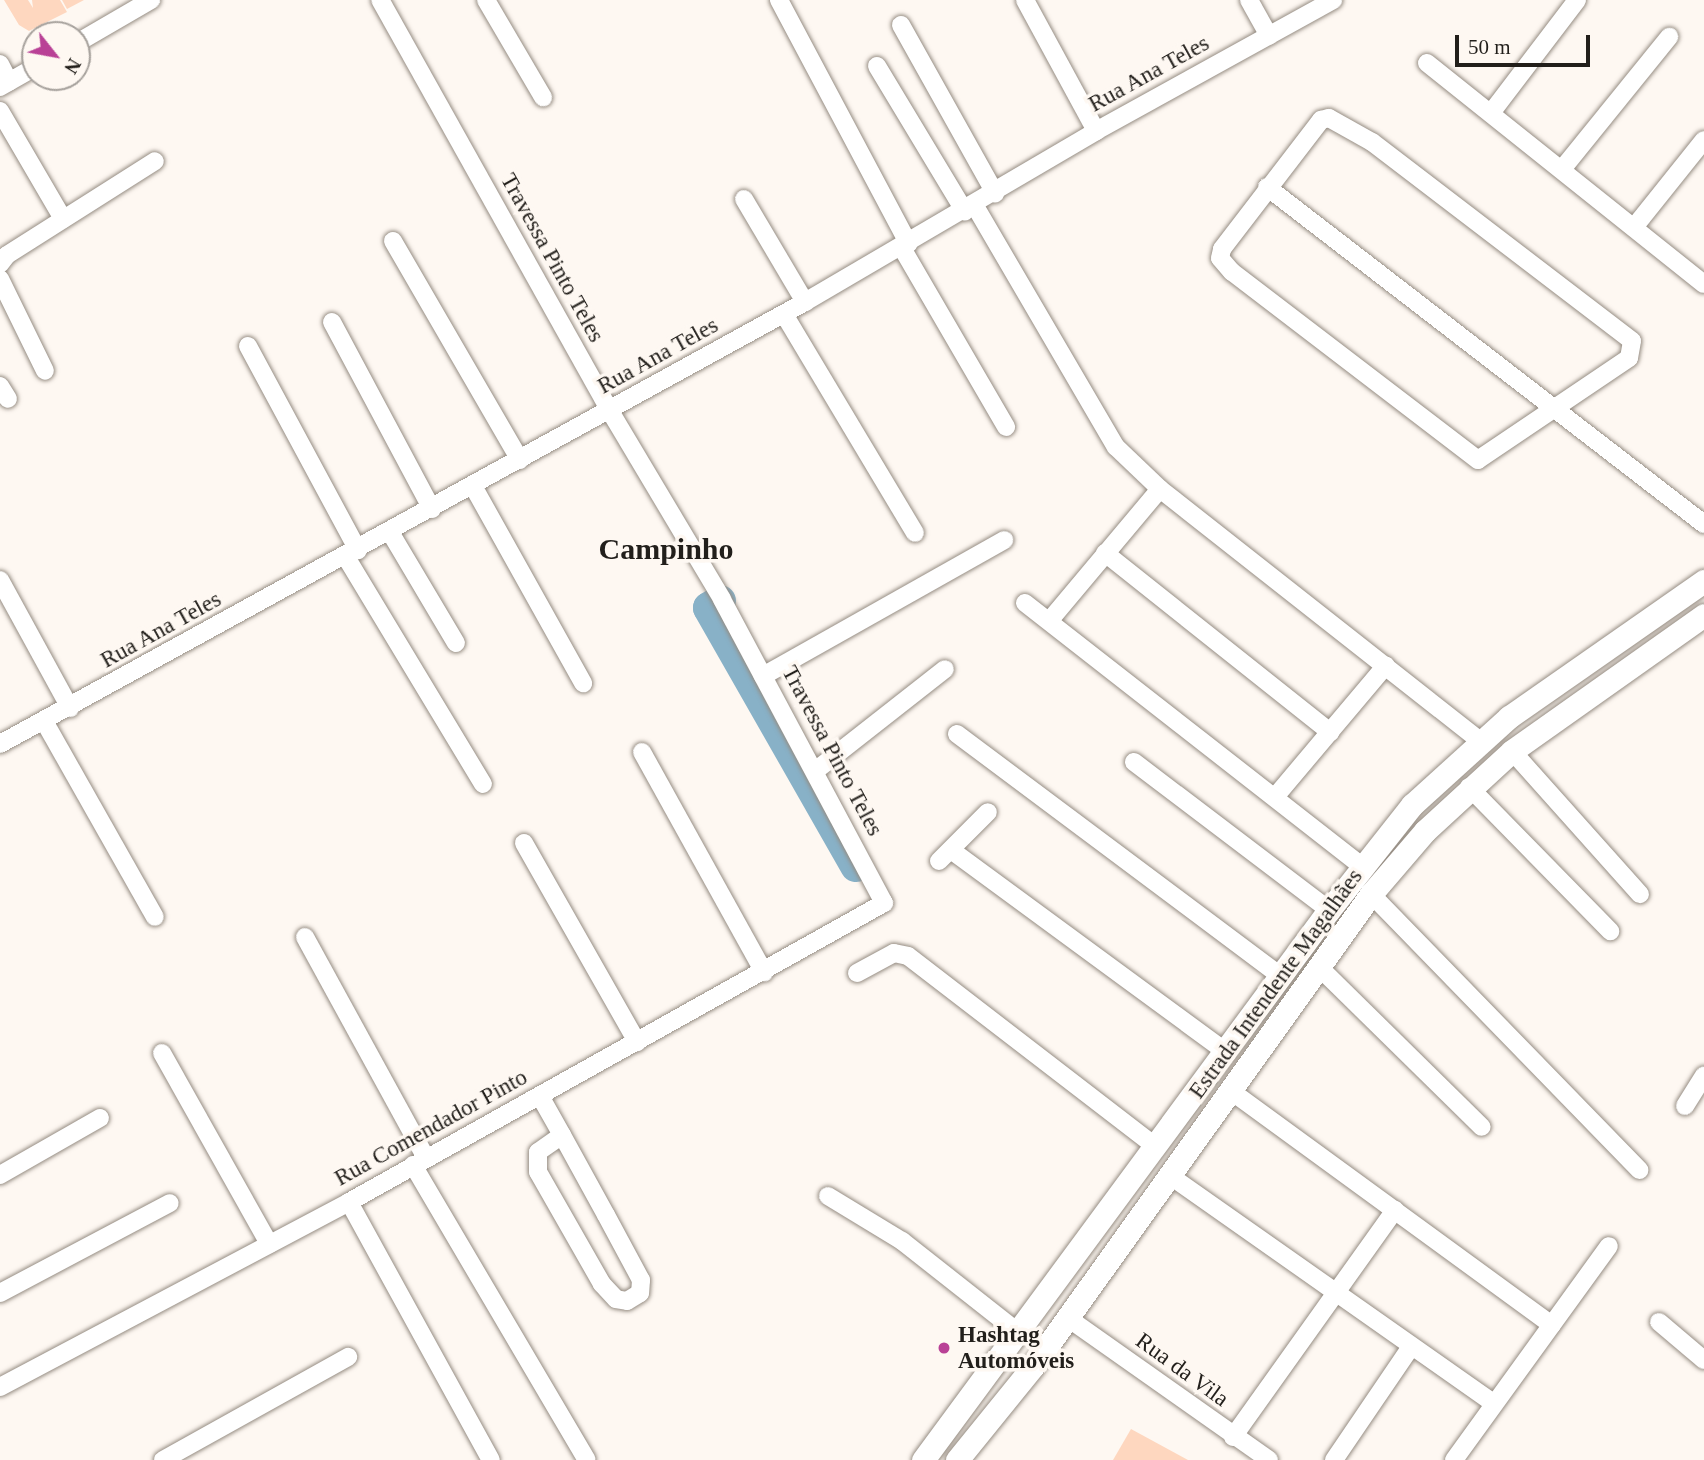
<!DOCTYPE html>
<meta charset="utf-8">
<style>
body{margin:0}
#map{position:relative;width:1704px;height:1460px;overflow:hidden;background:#fef8f2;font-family:Georgia,serif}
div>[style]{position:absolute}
.river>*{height:32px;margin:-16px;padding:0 16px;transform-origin:16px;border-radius:16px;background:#88b1c7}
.building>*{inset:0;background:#fed7bf}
.roads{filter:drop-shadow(0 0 2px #958c82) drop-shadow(0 0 2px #958c82)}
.minor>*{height:18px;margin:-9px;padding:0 9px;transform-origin:9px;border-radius:9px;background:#fff}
.major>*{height:23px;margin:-11.5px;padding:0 11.5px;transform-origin:11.5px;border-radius:11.5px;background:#fff}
.dots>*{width:19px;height:19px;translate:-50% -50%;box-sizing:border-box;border:4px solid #fef8f2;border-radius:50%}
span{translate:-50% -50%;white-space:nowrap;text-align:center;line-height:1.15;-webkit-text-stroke:7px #fef8f2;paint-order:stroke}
.street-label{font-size:23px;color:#221f1b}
.poi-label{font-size:23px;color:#221f1b;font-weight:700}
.left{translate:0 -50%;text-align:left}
.district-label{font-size:30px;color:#221f1b;font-weight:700}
.north{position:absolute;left:21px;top:21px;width:70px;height:70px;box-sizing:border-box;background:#fef8f2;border:2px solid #a6a19c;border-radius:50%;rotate:121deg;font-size:19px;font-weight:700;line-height:28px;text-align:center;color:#221f1b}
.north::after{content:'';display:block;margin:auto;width:24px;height:32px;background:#b94196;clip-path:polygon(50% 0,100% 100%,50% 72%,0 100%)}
.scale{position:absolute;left:1455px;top:35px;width:135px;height:32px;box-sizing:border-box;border:4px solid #221f1b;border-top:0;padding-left:9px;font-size:21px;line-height:24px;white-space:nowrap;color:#221f1b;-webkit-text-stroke:5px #fef8f2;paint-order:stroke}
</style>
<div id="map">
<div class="river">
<i style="left:720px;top:601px;width:13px;rotate:148deg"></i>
<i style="left:709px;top:608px;width:297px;rotate:60.3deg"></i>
</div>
<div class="building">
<i style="clip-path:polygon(4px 0,28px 0,33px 8px,32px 0,60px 0,67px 12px,29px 31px,19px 25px)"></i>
<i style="clip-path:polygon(62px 0,84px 0,67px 9px)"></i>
<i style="clip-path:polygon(1131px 1429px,1188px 1460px,1113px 1460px)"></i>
</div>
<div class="roads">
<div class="minor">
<i style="left:486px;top:0;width:113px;rotate:59.6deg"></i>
<i style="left:779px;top:0;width:276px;rotate:62deg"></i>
<i style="left:1025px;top:0;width:149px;rotate:61.5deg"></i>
<i style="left:1249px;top:0;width:41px;rotate:60.9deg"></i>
<i style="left:901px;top:25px;width:193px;rotate:60.8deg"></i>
<i style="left:77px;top:43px;width:86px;rotate:-30.2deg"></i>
<i style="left:1427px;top:63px;width:354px;rotate:38.6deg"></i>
<i style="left:0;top:64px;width:20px;rotate:63deg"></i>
<i style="left:877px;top:66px;width:170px;rotate:58.9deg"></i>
<i style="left:0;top:87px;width:40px;rotate:-29.7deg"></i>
<i style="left:0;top:111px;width:125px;rotate:59.7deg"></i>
<i style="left:1491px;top:113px;width:142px;rotate:-52.7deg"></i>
<i style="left:1329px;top:118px;width:49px;rotate:29.2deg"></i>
<i style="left:1372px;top:142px;width:327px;rotate:37.4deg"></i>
<i style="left:1632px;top:341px;width:17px;rotate:100deg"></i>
<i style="left:1629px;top:358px;width:182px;rotate:146deg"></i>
<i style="left:1478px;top:460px;width:310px;rotate:-142.6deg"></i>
<i style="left:1232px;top:272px;width:18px;rotate:-131deg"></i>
<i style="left:1220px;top:258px;width:9px;rotate:-77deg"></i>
<i style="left:1222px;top:249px;width:163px;rotate:-52.5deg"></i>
<i style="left:1321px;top:120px;width:8px;rotate:-14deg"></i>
<i style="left:1563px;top:168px;width:169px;rotate:-51deg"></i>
<i style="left:1267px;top:187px;width:552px;rotate:37.64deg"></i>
<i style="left:744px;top:199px;width:120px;rotate:59.4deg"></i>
<i style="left:975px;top:206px;width:279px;rotate:59.7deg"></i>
<i style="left:1116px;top:447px;width:61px;rotate:43.7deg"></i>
<i style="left:1160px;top:489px;width:407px;rotate:38.2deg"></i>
<i style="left:1635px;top:226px;width:110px;rotate:-51.3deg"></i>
<i style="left:393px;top:241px;width:253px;rotate:59.9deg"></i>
<i style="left:902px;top:248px;width:207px;rotate:59.8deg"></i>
<i style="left:0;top:264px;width:11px;rotate:-52deg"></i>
<i style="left:7px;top:255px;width:175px;rotate:-32.4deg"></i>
<i style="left:0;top:279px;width:102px;rotate:63.9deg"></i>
<i style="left:784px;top:314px;width:255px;rotate:59.1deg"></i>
<i style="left:332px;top:322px;width:212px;rotate:61.9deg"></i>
<i style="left:248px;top:346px;width:232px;rotate:61.7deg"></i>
<i style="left:0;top:386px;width:15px;rotate:58deg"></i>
<i style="left:473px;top:486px;width:226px;rotate:60.8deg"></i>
<i style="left:390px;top:532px;width:129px;rotate:59.3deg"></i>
<i style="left:1105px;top:553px;width:288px;rotate:38.5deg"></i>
<i style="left:346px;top:557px;width:265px;rotate:58.9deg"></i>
<i style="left:0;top:580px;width:146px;rotate:61.3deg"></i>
<i style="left:1025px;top:603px;width:427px;rotate:38deg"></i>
<i style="left:1050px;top:620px;width:171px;rotate:-50deg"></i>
<i style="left:763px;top:676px;width:277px;rotate:-29.4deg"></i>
<i style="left:44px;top:721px;width:225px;rotate:60.5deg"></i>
<i style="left:957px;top:734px;width:404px;rotate:36.8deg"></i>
<i style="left:0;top:744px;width:918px;rotate:-28.77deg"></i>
<i style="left:805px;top:302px;width:338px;rotate:-30.4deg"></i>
<i style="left:1096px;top:131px;width:271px;rotate:-28.9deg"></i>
<i style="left:1512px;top:751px;width:192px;rotate:48.2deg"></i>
<i style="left:642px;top:752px;width:252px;rotate:61deg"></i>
<i style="left:1134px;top:762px;width:245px;rotate:37.2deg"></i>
<i style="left:815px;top:771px;width:165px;rotate:-38.1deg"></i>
<i style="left:1469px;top:787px;width:202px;rotate:45.6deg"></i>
<i style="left:1275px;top:797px;width:172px;rotate:-49.9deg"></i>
<i style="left:524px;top:843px;width:229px;rotate:60.4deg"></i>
<i style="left:951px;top:850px;width:343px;rotate:36.3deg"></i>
<i style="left:939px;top:861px;width:69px;rotate:-45deg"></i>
<i style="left:1371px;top:894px;width:385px;rotate:45.8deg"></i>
<i style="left:305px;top:937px;width:252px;rotate:61.3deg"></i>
<i style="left:1319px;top:967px;width:228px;rotate:44.5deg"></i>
<i style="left:857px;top:973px;width:42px;rotate:-28.4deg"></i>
<i style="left:894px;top:953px;width:14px;rotate:12deg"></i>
<i style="left:908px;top:956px;width:313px;rotate:37.6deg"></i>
<i style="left:162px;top:1053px;width:219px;rotate:60.7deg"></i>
<i style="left:1231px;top:1091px;width:397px;rotate:36.1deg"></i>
<i style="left:540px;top:1096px;width:45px;rotate:60.6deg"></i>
<i style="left:562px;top:1135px;width:91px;rotate:61.2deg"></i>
<i style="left:606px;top:1215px;width:74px;rotate:61.7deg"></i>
<i style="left:641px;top:1280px;width:13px;rotate:94deg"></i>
<i style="left:640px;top:1293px;width:15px;rotate:148deg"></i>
<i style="left:627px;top:1301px;width:11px;rotate:-170deg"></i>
<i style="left:616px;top:1299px;width:21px;rotate:-133deg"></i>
<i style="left:602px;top:1284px;width:129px;rotate:-119.7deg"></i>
<i style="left:538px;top:1172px;width:20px;rotate:-90deg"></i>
<i style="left:538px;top:1152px;width:29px;rotate:-35deg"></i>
<i style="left:1685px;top:1106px;width:36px;rotate:-58deg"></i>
<i style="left:413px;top:1165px;width:342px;rotate:59.5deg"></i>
<i style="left:0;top:1175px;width:115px;rotate:-29.7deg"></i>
<i style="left:1169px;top:1175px;width:397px;rotate:35.1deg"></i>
<i style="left:828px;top:1196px;width:87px;rotate:31.3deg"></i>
<i style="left:902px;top:1241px;width:150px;rotate:38.2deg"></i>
<i style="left:349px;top:1202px;width:294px;rotate:61.2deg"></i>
<i style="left:0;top:1293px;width:192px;rotate:-27.9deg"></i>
<i style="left:1068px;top:1318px;width:246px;rotate:35.2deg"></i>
<i style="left:1659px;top:1322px;width:59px;rotate:40.2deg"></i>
<i style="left:0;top:1387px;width:395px;rotate:-27.9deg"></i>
<i style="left:349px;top:1202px;width:613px;rotate:-29.2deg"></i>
<i style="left:884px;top:903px;width:344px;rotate:-118.1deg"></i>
<i style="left:722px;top:599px;width:219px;rotate:-120.8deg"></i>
<i style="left:610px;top:411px;width:471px;rotate:-119.2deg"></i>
<i style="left:1233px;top:1437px;width:279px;rotate:-54.5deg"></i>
<i style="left:163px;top:1460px;width:212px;rotate:-29.1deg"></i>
<i style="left:1334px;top:1460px;width:135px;rotate:-55.8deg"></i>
<i style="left:1454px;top:1460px;width:264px;rotate:-54.1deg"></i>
</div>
<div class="major">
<i style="left:923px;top:1460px;width:684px;rotate:-53.57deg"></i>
<i style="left:1329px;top:910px;width:134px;rotate:-51.7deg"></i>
<i style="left:1412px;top:805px;width:131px;rotate:-42.2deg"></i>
<i style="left:1509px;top:717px;width:238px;rotate:-34.9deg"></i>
<i style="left:957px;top:1460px;width:121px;rotate:-51deg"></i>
<i style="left:1033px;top:1366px;width:581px;rotate:-54.39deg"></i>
<i style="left:1371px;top:894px;width:83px;rotate:-49.4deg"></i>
<i style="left:1425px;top:831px;width:118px;rotate:-42.6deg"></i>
<i style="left:1512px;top:751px;width:235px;rotate:-35.3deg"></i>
</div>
</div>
<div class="dots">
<i style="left:944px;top:1348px;background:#b94196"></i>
</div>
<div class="street-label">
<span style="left:1149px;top:74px;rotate:-29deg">Rua Ana Teles</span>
<span style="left:552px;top:258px;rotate:61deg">Travessa Pinto Teles</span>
<span style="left:658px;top:356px;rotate:-29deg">Rua Ana Teles</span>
<span style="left:161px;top:630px;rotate:-29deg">Rua Ana Teles</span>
<span style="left:832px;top:751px;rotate:62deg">Travessa Pinto Teles</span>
<span style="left:1276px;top:984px;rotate:-54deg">Estrada Intendente Magalhães</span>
<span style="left:431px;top:1128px;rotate:-29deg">Rua Comendador Pinto</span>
<span style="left:1182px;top:1370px;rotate:36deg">Rua da Vila</span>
</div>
<div class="poi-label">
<span class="left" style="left:958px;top:1348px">Hashtag<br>Automóveis</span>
</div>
<div class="district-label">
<span style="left:666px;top:549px">Campinho</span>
</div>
<div class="north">N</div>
<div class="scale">50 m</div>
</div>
